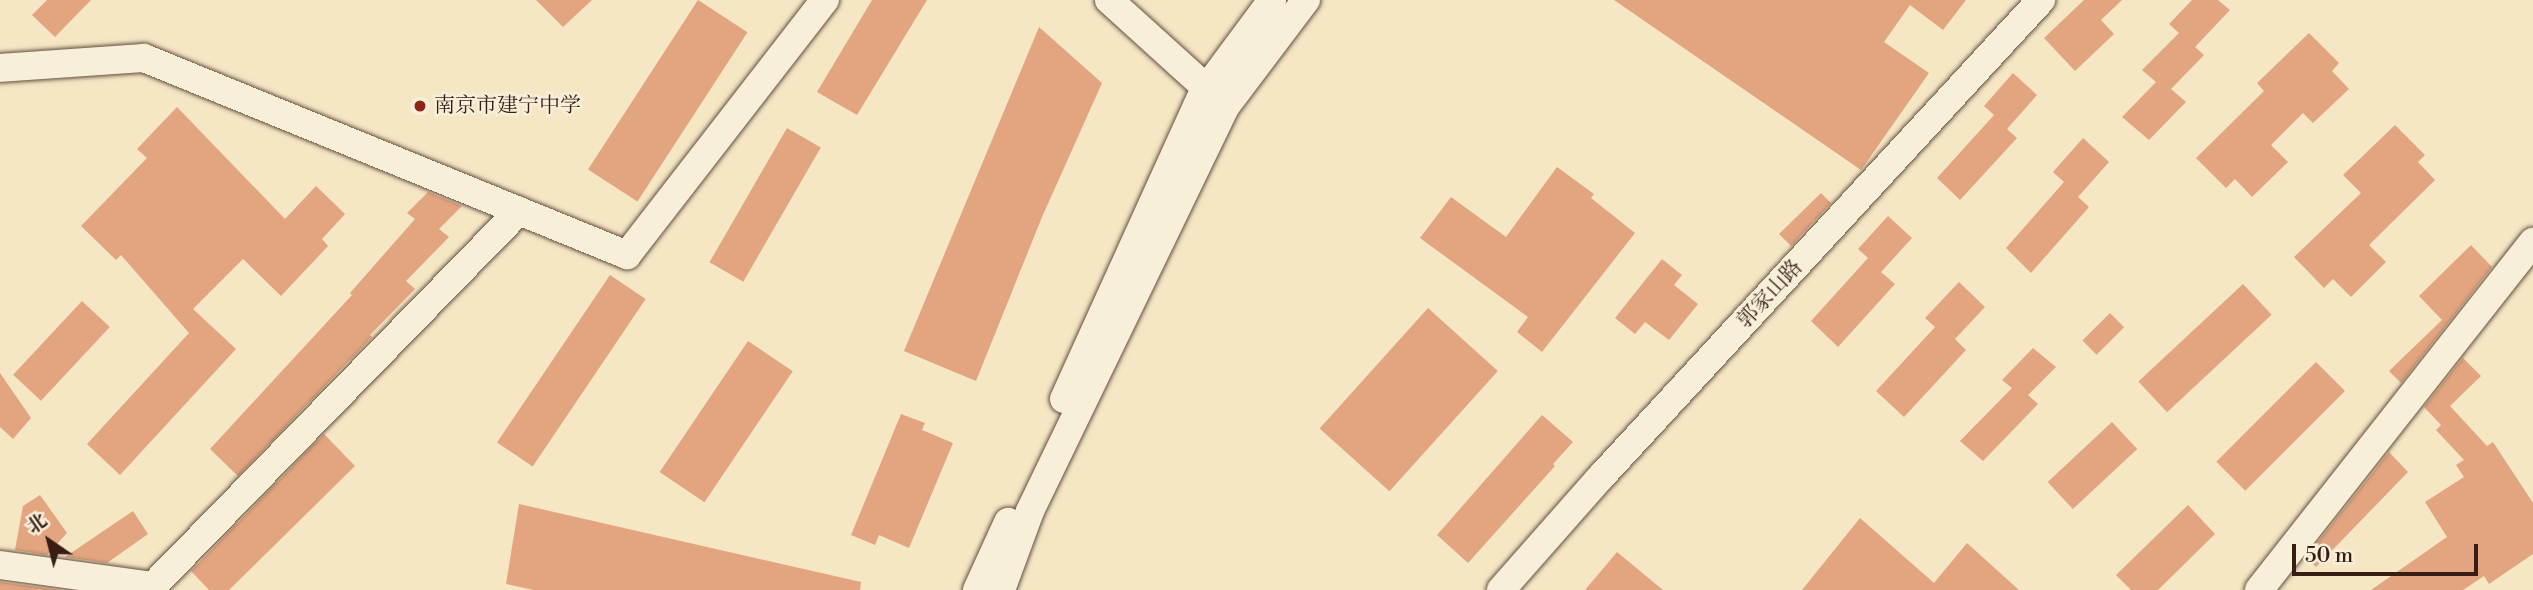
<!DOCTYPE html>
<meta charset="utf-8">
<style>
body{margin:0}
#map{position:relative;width:2533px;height:590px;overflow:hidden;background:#f5e6c4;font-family:"Libre Bodoni","Noto Serif SC",serif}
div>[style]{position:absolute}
.building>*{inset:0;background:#e3a57f;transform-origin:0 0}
.roads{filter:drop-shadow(0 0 2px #664f3f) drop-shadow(0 0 2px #664f3f)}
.street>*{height:28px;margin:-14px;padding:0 14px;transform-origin:14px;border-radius:14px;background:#f8efd9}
.dots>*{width:19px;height:19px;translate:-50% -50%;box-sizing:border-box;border:4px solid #f8efd9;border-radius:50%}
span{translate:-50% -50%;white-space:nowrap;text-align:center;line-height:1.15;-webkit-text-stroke:5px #f8efd9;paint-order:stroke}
.poi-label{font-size:21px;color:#371d13}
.left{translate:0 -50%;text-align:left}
.street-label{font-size:21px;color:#371d13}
.north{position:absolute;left:14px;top:506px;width:70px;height:70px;-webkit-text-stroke:5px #f8efd9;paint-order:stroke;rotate:325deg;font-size:19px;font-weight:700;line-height:28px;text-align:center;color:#371d13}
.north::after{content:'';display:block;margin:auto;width:24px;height:32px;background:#371d13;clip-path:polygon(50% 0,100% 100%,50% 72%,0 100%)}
.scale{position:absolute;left:2292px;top:544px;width:186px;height:32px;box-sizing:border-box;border:4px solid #371d13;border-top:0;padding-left:9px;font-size:21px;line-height:24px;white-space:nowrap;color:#371d13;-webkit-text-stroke:5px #f8efd9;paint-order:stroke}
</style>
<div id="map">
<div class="building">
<i style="clip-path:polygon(47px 0,91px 0,55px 37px,32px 15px)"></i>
<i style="clip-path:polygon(536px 0,592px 0,563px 27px)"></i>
<i style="left:698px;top:0;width:59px;height:202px;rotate:33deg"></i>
<i style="clip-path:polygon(872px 0,927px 0,857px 115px,817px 92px)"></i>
<i style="clip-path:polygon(1614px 0,1966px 0,1943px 30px,1910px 5px,1884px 42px,1929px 73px,1861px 170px)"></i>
<i style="clip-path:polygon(2084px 0,2122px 0,2101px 20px,2114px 34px,2075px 71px,2044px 38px)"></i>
<i style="clip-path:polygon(2192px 0,2218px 0,2230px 10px,2195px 47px,2204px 55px,2171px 89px,2186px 102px,2149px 140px,2122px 117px,2156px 82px,2142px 70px,2179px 33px,2169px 24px)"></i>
<i style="clip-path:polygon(1039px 27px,1102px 83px,1042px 217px,976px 381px,904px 351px)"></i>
<i style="clip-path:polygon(2309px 33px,2339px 63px,2332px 71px,2349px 89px,2313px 123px,2303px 113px,2271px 145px,2288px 162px,2252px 197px,2235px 179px,2226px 188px,2196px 158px,2264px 91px,2257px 83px)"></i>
<i style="clip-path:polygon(2013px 73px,2037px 95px,2007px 129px,2017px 138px,1960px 200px,1937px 178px,1994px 115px,1984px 106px)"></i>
<i style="clip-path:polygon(177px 107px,285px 219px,316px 186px,345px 214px,322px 239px,328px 246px,281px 296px,243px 259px,193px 309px,236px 349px,120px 475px,87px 444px,189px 333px,121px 255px,116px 260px,81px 226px,147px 158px,137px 149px)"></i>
<i style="clip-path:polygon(2395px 125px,2425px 155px,2418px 162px,2435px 180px,2369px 245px,2386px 262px,2351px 297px,2333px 279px,2324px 288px,2294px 257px,2361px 193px,2343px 175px)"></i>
<i style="left:787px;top:128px;width:39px;height:155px;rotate:30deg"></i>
<i style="clip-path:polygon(2083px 138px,2109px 162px,2078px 197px,2089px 207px,2031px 273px,2006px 248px,2064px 182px,2053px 172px)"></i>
<i style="clip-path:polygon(1557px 167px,1594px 194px,1591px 198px,1635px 233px,1542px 352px,1517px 332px,1528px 317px,1420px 238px,1451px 197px,1506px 237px)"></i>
<i style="clip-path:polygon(428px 192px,462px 206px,439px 229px,449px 237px,406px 281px,415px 289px,370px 335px,372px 337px,238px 476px,210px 449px,352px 295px,350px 293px,415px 219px,407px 213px)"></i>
<i style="clip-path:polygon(1821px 193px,1831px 203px,1791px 246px,1779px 234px)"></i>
<i style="clip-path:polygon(1888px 216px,1912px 238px,1881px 272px,1895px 284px,1838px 347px,1811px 321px,1868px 258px,1858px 249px)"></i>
<i style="clip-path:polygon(2471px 245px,2492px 267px,2401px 383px,2389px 371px,2442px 320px,2419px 296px)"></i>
<i style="clip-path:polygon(1662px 259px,1682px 275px,1674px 285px,1698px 304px,1669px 340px,1645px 322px,1635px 334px,1615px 318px)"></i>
<i style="left:610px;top:275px;width:43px;height:202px;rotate:34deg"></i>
<i style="clip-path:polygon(1959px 282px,1985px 307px,1955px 339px,1966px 350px,1904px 417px,1876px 391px,1935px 327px,1925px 318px)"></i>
<i style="left:2243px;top:284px;width:42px;height:143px;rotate:47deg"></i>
<i style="left:82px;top:301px;width:38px;height:101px;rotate:43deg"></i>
<i style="left:1428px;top:308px;width:94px;height:162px;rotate:42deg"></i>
<i style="left:2110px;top:313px;width:20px;height:39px;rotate:45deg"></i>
<i style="left:748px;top:341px;width:54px;height:158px;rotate:34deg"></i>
<i style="clip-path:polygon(2033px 348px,2056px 367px,2028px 395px,2038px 404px,1983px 461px,1960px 441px,2012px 388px,2002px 380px)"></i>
<i style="clip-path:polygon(2469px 350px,2463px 358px,2481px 376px,2450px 406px,2487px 446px,2493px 442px,2533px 503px,2533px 554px,2489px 584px,2484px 576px,2463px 590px,2371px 590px,2447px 537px,2425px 502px,2464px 477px,2456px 465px,2464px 460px,2436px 430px,2441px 425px,2424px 407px)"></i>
<i style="left:2316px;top:362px;width:41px;height:141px;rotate:45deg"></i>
<i style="clip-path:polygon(0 373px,31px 418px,13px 439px,0 427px)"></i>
<i style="clip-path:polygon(901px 414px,925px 423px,922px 430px,953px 443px,909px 548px,879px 535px,875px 545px,851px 535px)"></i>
<i style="clip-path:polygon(1542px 415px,1573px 442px,1553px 464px,1555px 466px,1468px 563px,1437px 535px)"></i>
<i style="left:2112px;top:422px;width:37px;height:88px;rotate:47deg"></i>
<i style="clip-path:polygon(324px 434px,355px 466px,229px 590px,209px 590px,191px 571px)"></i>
<i style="clip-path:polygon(2389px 452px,2408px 472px,2316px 567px,2306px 557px)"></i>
<i style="clip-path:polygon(40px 495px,67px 533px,47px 555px,15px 550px,23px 506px)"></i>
<i style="clip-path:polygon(519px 504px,861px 582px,860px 590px,534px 590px,506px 584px)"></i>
<i style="clip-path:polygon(2188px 505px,2215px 534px,2158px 590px,2131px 590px,2116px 575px)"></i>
<i style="clip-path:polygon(133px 511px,148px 534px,107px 563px,65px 557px)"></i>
<i style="clip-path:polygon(1860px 518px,1934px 583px,1967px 543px,2019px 590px,1802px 590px)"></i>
<i style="clip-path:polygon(1617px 552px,1663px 590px,1585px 590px)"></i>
<i style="clip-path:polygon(0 582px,60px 590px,0 590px)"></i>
</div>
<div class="roads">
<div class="street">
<i style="left:1109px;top:0;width:147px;rotate:42.2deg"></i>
<i style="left:0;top:68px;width:144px;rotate:-4deg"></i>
<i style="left:144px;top:58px;width:522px;rotate:22.19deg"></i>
<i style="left:627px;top:255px;width:323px;rotate:-52.2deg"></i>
<i style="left:1064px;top:399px;width:336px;rotate:-65.6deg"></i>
<i style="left:1203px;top:93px;width:116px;rotate:-53.4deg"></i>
<i style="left:0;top:565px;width:154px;rotate:7.8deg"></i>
<i style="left:153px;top:586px;width:524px;rotate:-45.7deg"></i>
<i style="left:977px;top:590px;width:75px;rotate:-65.5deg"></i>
<i style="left:1001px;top:590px;width:84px;rotate:-69.8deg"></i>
<i style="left:1030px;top:511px;width:450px;rotate:-64.2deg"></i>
<i style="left:1226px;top:106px;width:133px;rotate:-53deg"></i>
<i style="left:1501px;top:590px;width:148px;rotate:-48.6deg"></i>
<i style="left:1599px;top:479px;width:652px;rotate:-47.3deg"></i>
<i style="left:2259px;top:590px;width:443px;rotate:-51.8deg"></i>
</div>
</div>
<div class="dots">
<i style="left:420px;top:106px;background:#8f2418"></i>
</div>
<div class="poi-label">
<span class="left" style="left:434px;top:106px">南京市建宁中学</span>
</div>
<div class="street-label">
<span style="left:1770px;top:294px;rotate:-47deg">郭家山路</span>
</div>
<div class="north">北</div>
<div class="scale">50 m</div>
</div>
